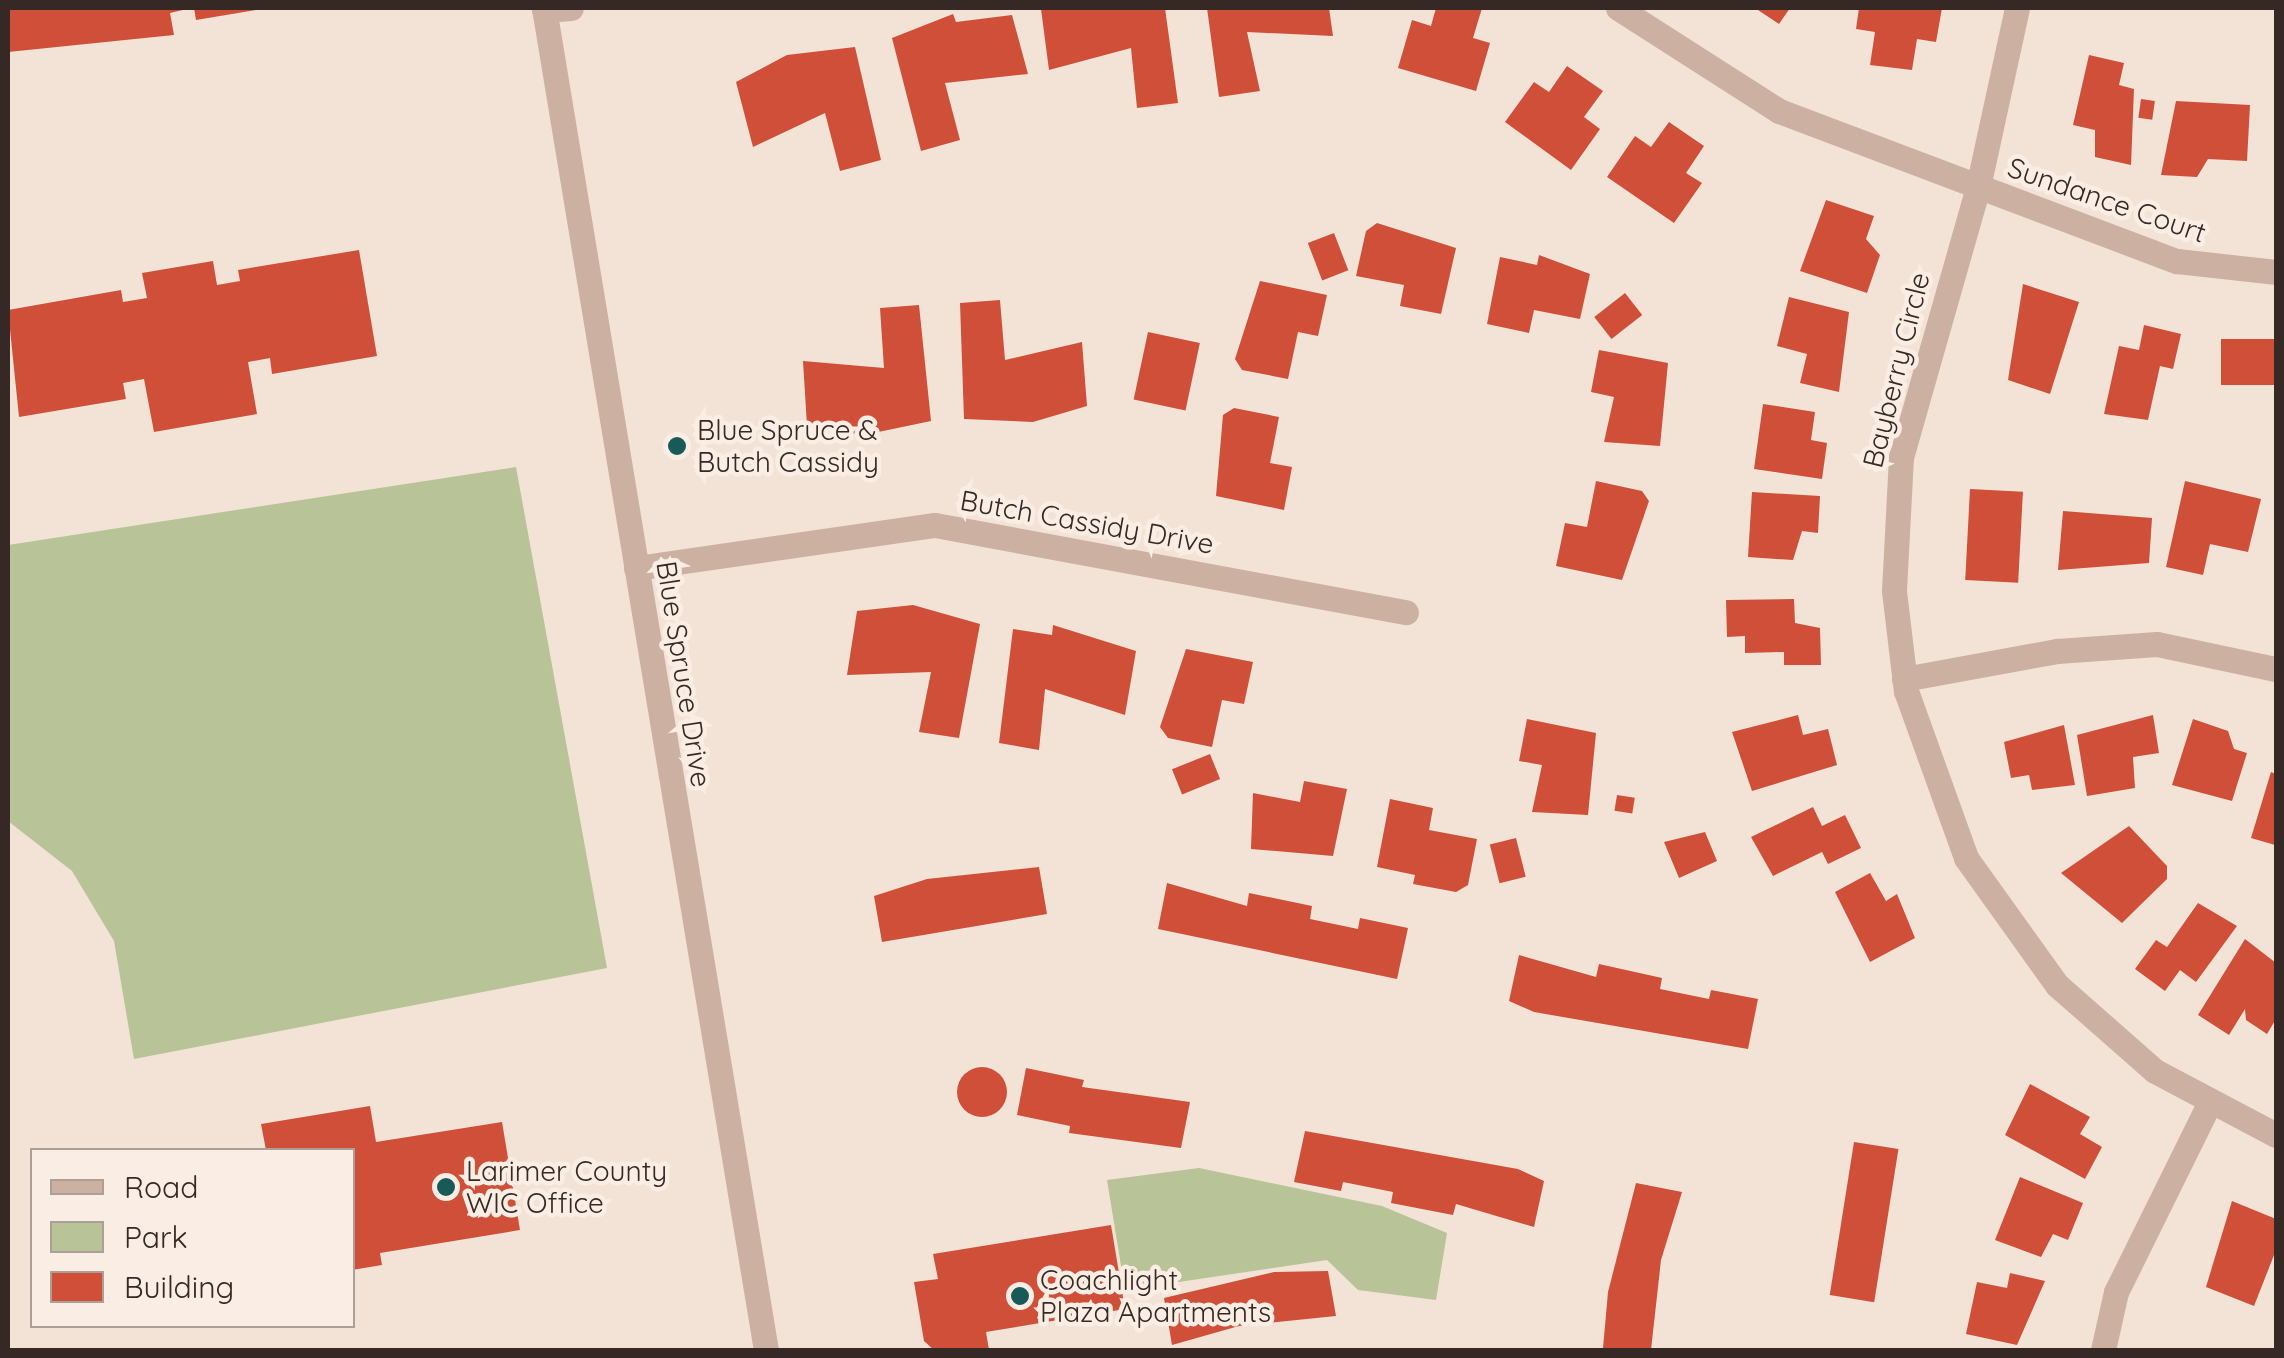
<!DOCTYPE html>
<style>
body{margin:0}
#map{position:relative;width:2284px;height:1358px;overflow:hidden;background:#f3e3d7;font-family:Quicksand,sans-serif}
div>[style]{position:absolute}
.green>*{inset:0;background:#b8c397}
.building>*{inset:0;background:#cf4f39;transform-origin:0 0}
.round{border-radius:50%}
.minor>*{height:25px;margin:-12.5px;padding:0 12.5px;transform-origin:12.5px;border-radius:12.5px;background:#ccb1a3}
.dots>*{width:28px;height:28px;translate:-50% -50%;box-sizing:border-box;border:5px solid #faeee4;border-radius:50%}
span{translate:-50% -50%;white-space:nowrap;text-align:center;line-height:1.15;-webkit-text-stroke:9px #faeee4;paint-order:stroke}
.street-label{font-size:28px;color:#362925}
.poi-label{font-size:28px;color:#362925}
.left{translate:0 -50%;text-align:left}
.frame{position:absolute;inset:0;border:10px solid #362925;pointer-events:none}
.legend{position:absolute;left:30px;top:1148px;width:325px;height:180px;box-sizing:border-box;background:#faeee4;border:2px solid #ac9f98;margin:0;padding:12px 18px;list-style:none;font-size:30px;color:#362925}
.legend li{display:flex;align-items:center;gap:20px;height:50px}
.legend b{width:50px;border:2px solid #ac9f98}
</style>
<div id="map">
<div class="green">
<i style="clip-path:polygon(516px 467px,607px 968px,134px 1059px,114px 941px,72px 871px,8px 821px,8px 545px)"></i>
<i style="clip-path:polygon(1199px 1168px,1382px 1206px,1447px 1233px,1436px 1300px,1358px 1290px,1327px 1260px,1125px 1290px,1107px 1180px)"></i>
</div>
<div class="building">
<i style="clip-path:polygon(8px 8px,187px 8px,187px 9px,170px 13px,174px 35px,8px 52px)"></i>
<i style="clip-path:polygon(194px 8px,255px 8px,256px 10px,196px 20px)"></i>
<i style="clip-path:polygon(1165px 8px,1178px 103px,1137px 108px,1131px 48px,1049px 70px,1041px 9px)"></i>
<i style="clip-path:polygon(1207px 8px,1329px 8px,1333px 36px,1247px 32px,1260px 91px,1219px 97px)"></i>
<i style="clip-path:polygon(1436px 8px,1482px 8px,1473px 38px,1490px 43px,1476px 91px,1398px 68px,1412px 20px,1431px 26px)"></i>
<i style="clip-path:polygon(1755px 8px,1790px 8px,1779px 24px)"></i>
<i style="clip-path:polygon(1859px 8px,1942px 8px,1936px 42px,1917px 39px,1912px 70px,1870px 65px,1875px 32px,1856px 29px)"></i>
<i style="clip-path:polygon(953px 14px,956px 22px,1012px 15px,1028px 74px,945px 83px,960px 140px,921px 151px,892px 38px)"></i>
<i style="clip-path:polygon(855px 47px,881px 160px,840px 171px,825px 113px,753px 147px,736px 82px,787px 55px)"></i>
<i style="clip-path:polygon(2089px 55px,2124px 63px,2119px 85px,2134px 89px,2131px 165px,2095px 157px,2095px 130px,2073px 125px)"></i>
<i style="clip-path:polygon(1567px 66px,1603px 91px,1584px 117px,1600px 129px,1571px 170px,1505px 122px,1534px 82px,1549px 92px)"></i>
<i style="left:2141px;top:99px;width:14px;height:19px;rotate:8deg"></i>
<i style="clip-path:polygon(2176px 101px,2250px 105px,2247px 161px,2208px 159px,2197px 177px,2161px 175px)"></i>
<i style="clip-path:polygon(1669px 122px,1704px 146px,1686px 173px,1702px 183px,1674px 223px,1607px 177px,1635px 136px,1651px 147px)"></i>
<i style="clip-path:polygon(1826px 200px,1874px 216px,1866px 239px,1880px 255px,1867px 293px,1800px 271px)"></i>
<i style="clip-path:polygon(1377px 223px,1456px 248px,1441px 314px,1400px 306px,1404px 285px,1356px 276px,1366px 231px)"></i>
<i style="left:1334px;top:233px;width:40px;height:28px;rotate:69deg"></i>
<i style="clip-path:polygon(359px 250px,377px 356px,272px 374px,270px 358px,248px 362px,257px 414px,154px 432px,144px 379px,123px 383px,126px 399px,19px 417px,8px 310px,121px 290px,123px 302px,147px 298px,142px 273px,213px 261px,217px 285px,240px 281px,238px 270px)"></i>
<i style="clip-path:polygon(1539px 255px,1590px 274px,1580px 319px,1534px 310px,1529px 333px,1487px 324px,1500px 257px,1537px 265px)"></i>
<i style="clip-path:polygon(1260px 281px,1327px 295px,1318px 336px,1298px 332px,1288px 379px,1242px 370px,1235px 359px)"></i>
<i style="clip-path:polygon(2023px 284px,2079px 302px,2050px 394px,2008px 380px)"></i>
<i style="left:1625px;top:293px;width:28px;height:39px;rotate:52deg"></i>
<i style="clip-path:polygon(1789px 297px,1849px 312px,1839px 392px,1800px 383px,1807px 354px,1777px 346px)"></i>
<i style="clip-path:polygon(1000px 300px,1005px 360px,1082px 342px,1087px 406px,1033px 422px,964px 419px,960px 303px)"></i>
<i style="clip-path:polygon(919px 305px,931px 421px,864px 435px,807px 426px,803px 361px,884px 368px,880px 308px)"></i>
<i style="clip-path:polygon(2144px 325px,2181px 334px,2173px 369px,2160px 366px,2148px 420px,2104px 414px,2119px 346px,2139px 350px)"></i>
<i style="left:1148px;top:332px;width:53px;height:69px;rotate:12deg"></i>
<i style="left:2276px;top:339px;width:46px;height:55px;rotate:90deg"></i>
<i style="clip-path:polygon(1599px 350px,1668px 363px,1660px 446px,1604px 442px,1614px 397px,1591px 392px)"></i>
<i style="clip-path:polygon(1763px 404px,1815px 412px,1811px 440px,1827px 443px,1822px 479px,1754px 469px)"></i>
<i style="clip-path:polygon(1234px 408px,1279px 417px,1270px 463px,1292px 467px,1284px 510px,1216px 496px,1223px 415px)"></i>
<i style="clip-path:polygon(1596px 481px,1642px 491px,1649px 501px,1622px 580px,1556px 566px,1565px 523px,1587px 527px)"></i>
<i style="clip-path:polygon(2185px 481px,2261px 499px,2248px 552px,2210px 544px,2203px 575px,2166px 567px)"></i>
<i style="left:1970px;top:489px;width:53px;height:91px;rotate:3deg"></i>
<i style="clip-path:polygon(1752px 492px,1820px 496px,1818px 533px,1802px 531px,1793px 560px,1748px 557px)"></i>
<i style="clip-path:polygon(2063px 511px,2152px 518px,2149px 563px,2058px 570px)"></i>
<i style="clip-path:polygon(1794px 599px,1795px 623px,1820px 628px,1821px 665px,1784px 665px,1784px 652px,1745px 653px,1745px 636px,1727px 637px,1726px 600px)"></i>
<i style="clip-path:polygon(913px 605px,980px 624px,959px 738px,919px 732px,931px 672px,847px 675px,857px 611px)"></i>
<i style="clip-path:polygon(1053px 625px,1136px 651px,1125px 715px,1045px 689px,1039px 750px,999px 743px,1013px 629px,1052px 635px)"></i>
<i style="clip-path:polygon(1186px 649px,1253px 662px,1244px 704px,1222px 700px,1212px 747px,1168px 738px,1160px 727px)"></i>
<i style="clip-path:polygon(1798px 715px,1803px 735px,1828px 729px,1837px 765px,1752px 791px,1732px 732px)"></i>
<i style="clip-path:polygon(2153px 715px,2159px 753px,2133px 757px,2135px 788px,2087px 796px,2077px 735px)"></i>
<i style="clip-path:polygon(1527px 719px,1596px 733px,1588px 815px,1532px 812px,1542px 765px,1519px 761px)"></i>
<i style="clip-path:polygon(2193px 719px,2228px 731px,2234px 749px,2247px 753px,2232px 801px,2172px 785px)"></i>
<i style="clip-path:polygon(2064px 725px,2075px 785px,2032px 790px,2029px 775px,2011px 778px,2004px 742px)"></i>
<i style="left:1210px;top:754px;width:27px;height:41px;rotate:68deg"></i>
<i style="clip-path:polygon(2271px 772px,2276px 774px,2275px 845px,2251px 838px)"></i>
<i style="clip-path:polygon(1304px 781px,1347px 789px,1333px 856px,1251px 849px,1253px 793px,1300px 802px)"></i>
<i style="left:1617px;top:795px;width:18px;height:16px;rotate:9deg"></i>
<i style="clip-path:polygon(1390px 799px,1433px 808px,1429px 830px,1477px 839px,1468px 885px,1456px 892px,1413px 884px,1415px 875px,1377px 867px)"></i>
<i style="clip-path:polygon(1813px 807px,1822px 826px,1845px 815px,1861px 848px,1828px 864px,1822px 852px,1773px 876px,1751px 837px)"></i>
<i style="clip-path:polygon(2129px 826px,2167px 866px,2167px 879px,2122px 923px,2061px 873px)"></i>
<i style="clip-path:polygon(1705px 832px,1717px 861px,1679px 878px,1664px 842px)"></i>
<i style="left:1516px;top:838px;width:40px;height:27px;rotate:76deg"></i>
<i style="clip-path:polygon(1039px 867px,1047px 914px,882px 942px,874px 896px,927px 879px)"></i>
<i style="clip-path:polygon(1870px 873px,1886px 901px,1897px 894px,1915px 938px,1870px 962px,1835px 892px)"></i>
<i style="clip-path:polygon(1167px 883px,1247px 906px,1249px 893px,1312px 906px,1310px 919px,1358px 929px,1360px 918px,1408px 928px,1397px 979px,1158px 929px)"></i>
<i style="clip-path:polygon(2198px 903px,2237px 926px,2196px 982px,2180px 970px,2165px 991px,2135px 969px,2156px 940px,2167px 947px)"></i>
<i style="clip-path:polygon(2245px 939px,2276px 963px,2276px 1019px,2267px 1034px,2246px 1020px,2245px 1009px,2229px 1035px,2198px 1015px)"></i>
<i style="clip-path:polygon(1519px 955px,1596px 977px,1599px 964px,1662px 978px,1660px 989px,1709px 999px,1711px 990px,1758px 999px,1748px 1049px,1534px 1012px,1509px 1001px)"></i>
<i class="round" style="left:957px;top:1067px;width:50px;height:50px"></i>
<i style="clip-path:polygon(1026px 1068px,1084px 1080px,1082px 1087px,1190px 1102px,1181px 1148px,1069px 1133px,1070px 1126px,1017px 1115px)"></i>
<i style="clip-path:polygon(2030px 1084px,2090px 1117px,2080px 1134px,2102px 1147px,2085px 1179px,2005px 1135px)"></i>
<i style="clip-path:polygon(370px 1106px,376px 1142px,502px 1122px,520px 1230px,380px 1253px,382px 1265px,352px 1270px,352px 1150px,266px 1150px,261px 1124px)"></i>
<i style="clip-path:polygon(1305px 1131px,1518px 1169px,1544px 1181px,1534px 1227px,1456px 1204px,1453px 1215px,1391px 1203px,1393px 1192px,1343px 1182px,1341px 1191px,1294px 1182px)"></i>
<i style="left:1854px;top:1142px;width:45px;height:155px;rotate:9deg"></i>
<i style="clip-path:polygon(2020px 1177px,2083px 1203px,2068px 1240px,2053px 1234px,2041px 1257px,1995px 1240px)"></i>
<i style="clip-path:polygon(1636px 1183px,1682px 1192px,1661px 1260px,1651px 1350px,1619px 1350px,1603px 1348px,1608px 1292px)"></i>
<i style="clip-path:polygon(2232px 1201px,2276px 1219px,2276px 1250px,2254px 1306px,2206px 1287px)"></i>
<i style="clip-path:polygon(1111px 1225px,1125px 1309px,986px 1332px,989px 1350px,934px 1350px,924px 1341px,914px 1282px,938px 1279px,933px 1254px)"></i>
<i style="clip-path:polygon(1328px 1271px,1336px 1316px,1239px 1326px,1172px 1345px,1164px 1298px,1274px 1272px)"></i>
<i style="clip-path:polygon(2010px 1273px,2045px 1281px,2017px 1345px,1966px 1334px,1977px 1282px,2007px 1288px)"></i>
</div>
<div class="minor">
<i style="left:544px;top:8px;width:1360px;rotate:80.61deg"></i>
<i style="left:1618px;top:8px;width:191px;rotate:32.6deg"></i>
<i style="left:1779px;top:111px;width:425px;rotate:20.7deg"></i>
<i style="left:2177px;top:261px;width:100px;rotate:6.3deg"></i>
<i style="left:2017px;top:8px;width:183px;rotate:102.3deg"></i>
<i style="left:1978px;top:187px;width:281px;rotate:105.9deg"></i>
<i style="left:1901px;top:457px;width:134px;rotate:93deg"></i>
<i style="left:1894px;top:591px;width:101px;rotate:83.2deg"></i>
<i style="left:1906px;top:691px;width:177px;rotate:70.2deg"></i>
<i style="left:1966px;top:858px;width:156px;rotate:54.4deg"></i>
<i style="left:2057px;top:985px;width:130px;rotate:41.3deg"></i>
<i style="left:2155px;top:1071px;width:137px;rotate:27.9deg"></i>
<i style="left:544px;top:10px;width:27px;rotate:-4deg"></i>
<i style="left:636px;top:568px;width:302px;rotate:-8.2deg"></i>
<i style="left:935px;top:525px;width:479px;rotate:10.5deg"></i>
<i style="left:1904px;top:679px;width:156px;rotate:-10.4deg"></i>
<i style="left:2057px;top:651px;width:100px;rotate:-4deg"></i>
<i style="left:2157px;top:644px;width:122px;rotate:11.9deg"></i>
<i style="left:2103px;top:1350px;width:59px;rotate:-77.4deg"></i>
<i style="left:2116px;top:1292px;width:212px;rotate:-63.7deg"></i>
</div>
<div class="dots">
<i style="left:677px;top:446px;background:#185a58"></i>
<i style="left:446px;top:1187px;background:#185a58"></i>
<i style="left:1020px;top:1296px;background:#185a58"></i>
</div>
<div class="street-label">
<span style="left:2107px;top:200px;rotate:19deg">Sundance Court</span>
<span style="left:1896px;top:370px;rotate:-76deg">Bayberry Circle</span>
<span style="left:1087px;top:522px;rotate:10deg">Butch Cassidy Drive</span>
<span style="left:684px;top:674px;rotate:81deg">Blue Spruce Drive</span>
</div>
<div class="poi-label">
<span class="left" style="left:697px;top:446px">Blue Spruce &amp;<br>Butch Cassidy</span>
<span class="left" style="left:466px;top:1187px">Larimer County<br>WIC Office</span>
<span class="left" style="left:1040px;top:1296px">Coachlight<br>Plaza Apartments</span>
</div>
<div class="frame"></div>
<ul class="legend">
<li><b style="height:12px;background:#ccb1a3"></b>Road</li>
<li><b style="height:28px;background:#b8c397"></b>Park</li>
<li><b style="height:28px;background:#cf4f39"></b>Building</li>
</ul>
</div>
